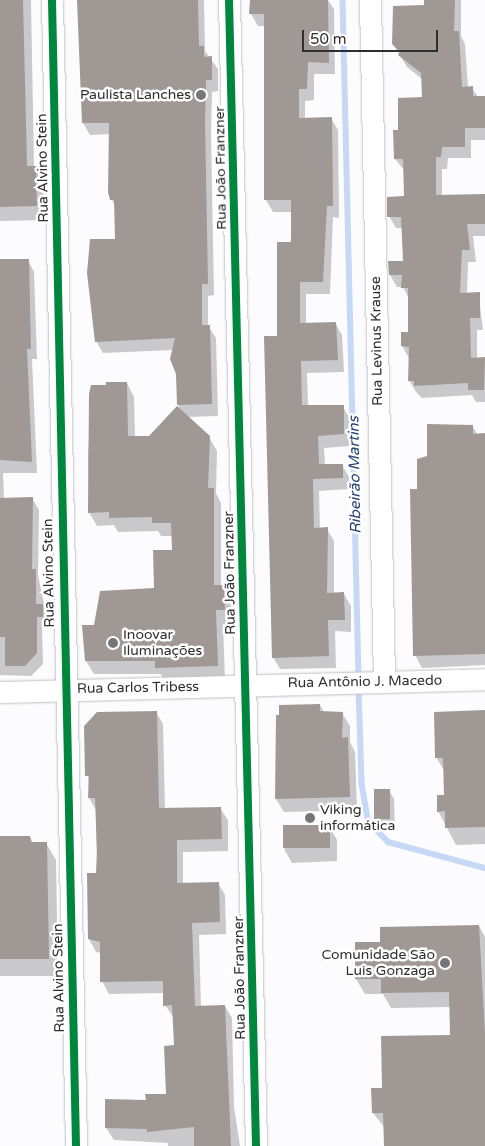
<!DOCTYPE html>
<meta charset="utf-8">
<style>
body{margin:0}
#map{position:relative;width:485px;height:1146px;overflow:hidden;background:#fcfcfe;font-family:"Varela Round",sans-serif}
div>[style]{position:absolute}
.shadow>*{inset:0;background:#0003}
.stream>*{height:5.5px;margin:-2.75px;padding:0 2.75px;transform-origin:2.75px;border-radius:2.75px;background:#c7d8f6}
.building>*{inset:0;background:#a09894;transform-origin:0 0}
.roads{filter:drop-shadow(0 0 1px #c0c1c2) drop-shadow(0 0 1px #c0c1c2)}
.street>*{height:21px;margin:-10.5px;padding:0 10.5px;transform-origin:10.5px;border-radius:10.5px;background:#fff}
.cycleway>*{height:8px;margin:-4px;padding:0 4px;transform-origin:4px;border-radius:4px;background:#00873e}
.dots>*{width:14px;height:14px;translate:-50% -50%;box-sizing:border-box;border:2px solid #fff;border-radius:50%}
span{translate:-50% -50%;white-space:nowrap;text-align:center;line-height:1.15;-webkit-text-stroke:5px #fff;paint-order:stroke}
.poi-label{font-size:14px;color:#2e2e30}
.right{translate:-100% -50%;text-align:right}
.left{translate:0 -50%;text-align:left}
.street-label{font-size:14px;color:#2e2e30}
.water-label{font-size:15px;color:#29457b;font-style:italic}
.scale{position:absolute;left:302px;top:30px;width:136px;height:22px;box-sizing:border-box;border:2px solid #2e2e30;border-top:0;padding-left:6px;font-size:15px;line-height:18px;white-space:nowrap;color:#2e2e30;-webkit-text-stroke:4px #fff;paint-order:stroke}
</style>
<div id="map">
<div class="shadow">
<i style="clip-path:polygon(0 0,31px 0,34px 167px,43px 181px,44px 220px,0 221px)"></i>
<i style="clip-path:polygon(80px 0,204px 0,205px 51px,218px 69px,218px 91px,212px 92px,211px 134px,214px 295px,208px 296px,208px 326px,216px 338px,218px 416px,187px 417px,209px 437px,217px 451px,216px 493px,221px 503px,221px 586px,231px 600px,232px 624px,223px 624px,225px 679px,164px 681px,161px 674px,94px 674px,86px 661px,95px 627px,155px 589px,173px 552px,173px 536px,161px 536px,158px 531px,118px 532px,114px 525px,97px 526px,89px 512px,88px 456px,92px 386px,127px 383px,134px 397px,135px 437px,150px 437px,179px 406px,174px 350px,103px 353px,96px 341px,117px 240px,115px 206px,112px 200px,110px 134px,90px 135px,83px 123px)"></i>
<i style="clip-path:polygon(251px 0,328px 0,334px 9px,335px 74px,314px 74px,314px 100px,305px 101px,305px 119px,331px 118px,338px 130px,339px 218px,333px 217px,330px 294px,306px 294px,306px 324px,335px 323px,342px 335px,344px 372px,307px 373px,308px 406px,343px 407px,350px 419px,350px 446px,324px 448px,325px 465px,342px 465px,349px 477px,349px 489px,319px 491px,320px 529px,327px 529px,334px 541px,334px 594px,344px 594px,351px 606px,351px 632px,335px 631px,336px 668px,280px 669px,273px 657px,292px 212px,273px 212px,266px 200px,265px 26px,258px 26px,251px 14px)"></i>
<i style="clip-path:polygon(425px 0,461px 0,461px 36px,465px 44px,468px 88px,472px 88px,478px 97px,485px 97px,485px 140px,471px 140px,471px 158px,448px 158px,447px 169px,442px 169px,442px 196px,485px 195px,485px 236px,473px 236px,476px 262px,468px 262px,467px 294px,473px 293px,480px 306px,483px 330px,477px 330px,477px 359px,485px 359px,485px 402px,476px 402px,472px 395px,422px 398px,416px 392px,409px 380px,409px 358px,402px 346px,409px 333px,409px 299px,403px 287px,397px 287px,390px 275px,404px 262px,403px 228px,396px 228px,389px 216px,405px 197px,404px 170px,395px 159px,399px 131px,423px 99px,422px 79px,407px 67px,393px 44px,426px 6px)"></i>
<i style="clip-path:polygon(28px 260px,34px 272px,37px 359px,32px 359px,37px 473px,3px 473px,4px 499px,32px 498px,39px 510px,38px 575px,49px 628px,42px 628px,43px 664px,31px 676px,0 675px,0 261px)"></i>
<i style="clip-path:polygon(472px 426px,478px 435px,485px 435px,485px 665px,422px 668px,415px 655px,419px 490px,428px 457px)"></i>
<i style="clip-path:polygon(320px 705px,324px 712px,342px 713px,350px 726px,350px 742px,355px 752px,357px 810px,284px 812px,276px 799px,277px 717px)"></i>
<i style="clip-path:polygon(485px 711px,485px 844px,456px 845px,438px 811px,445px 796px,445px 772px,436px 757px)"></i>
<i style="clip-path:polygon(156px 712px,163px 724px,165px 809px,220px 808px,228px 820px,228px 851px,183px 852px,183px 884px,218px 883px,225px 895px,226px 934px,199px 935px,201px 1007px,225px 1006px,232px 1018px,234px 1107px,240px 1146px,168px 1146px,168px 1143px,114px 1140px,106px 1128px,147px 1101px,167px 1095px,175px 1047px,174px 1018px,165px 1005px,164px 993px,109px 994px,102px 981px,101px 953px,96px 952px,89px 939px,97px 874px,96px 810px,89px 798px,86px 726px)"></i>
<i style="clip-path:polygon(389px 790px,394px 799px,395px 828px,382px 828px,376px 819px)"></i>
<i style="clip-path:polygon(329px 826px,337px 840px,337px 861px,292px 863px,284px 849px)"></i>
<i style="clip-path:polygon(0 837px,30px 837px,33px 843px,46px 843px,56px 860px,58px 976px,0 976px)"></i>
<i style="clip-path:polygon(479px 926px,485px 937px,485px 1146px,385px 1146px,385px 1128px,373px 1113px,384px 1089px,451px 1036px,451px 1007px,391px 1008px,383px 994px,365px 994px,356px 979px,382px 943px)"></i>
</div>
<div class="stream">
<i style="left:343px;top:0;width:678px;rotate:88.65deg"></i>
<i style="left:359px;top:687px;width:97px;rotate:88.2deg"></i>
<i style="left:362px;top:784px;width:39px;rotate:80deg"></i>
<i style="left:369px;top:822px;width:28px;rotate:46deg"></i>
<i style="left:388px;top:842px;width:100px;rotate:15deg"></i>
</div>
<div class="building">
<i style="clip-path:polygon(0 0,23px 0,27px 166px,36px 166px,37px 206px,0 207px)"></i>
<i style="clip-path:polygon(77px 0,198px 0,199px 46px,204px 46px,204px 57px,212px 56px,212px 80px,206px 80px,205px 121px,208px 284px,202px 284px,202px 325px,210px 325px,212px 404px,177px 405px,176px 374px,170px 359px,175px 338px,95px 342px,87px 273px,90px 239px,115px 239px,114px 200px,110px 200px,108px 192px,109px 123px,82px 123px)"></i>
<i style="clip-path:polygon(250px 0,328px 0,329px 63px,308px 62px,307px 89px,299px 89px,299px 118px,332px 117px,333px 206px,327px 206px,323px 282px,300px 282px,300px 323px,336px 322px,338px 360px,301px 361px,302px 405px,344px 405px,344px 434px,318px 436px,319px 464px,343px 464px,343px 478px,313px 479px,314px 528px,328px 527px,327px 593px,344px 592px,345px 620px,328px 620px,329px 656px,272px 658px,264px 336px,277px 336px,277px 242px,291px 242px,291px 200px,264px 200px,264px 14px,249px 14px)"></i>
<i style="clip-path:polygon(424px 0,455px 0,454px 31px,459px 31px,462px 87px,473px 86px,473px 96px,485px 96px,485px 128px,465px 128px,465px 147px,442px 147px,441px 157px,436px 157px,436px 195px,485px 194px,485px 224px,467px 224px,470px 250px,462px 250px,460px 293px,480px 292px,480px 318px,470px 318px,471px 358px,485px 357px,484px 390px,468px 390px,468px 383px,414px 386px,414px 381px,408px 381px,409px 347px,401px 346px,401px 332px,408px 332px,408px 288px,401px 288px,402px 275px,389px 275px,388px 261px,403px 261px,401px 217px,387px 217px,387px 197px,404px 196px,403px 159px,394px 159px,393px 130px,398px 130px,398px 98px,422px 97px,421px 73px,398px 55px,400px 52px,392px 44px,393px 6px,424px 5px)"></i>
<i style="clip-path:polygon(0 259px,29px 259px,31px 349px,27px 349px,32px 462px,0 460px)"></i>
<i style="clip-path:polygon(106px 382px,127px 382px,128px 436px,149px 436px,177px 406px,210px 436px,208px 488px,214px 488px,214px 585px,224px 585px,225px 610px,216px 610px,218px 666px,155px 668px,155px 661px,85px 661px,82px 625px,94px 625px,100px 591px,154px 588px,153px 550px,172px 550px,171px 523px,152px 523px,152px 517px,109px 518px,109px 512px,88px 513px,89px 394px,91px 385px,106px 385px)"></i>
<i style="clip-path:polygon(427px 424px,473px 425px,473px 434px,485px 433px,485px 654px,413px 656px,410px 489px,417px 489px,417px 459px,427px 456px)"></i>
<i style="clip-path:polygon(33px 497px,32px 569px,36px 569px,36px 604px,43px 604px,43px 617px,37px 617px,37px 653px,25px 666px,5px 666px,5px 637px,0 637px,0 498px)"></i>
<i style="clip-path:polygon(320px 704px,320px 711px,343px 712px,342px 738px,348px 737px,350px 797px,275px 799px,276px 715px,279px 715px,279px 705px)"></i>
<i style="clip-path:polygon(485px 710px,485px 827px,445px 828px,445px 811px,437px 812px,437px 795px,444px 795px,443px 758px,435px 758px,434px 712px)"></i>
<i style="clip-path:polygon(157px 711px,159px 808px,221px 807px,222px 839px,177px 840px,177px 883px,219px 882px,220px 922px,192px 923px,195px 1006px,225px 1005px,231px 1146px,194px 1146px,194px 1127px,147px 1132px,147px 1129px,105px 1128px,105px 1099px,146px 1100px,145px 1094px,166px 1094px,164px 1046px,174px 1045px,172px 1005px,163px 1006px,163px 981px,100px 982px,100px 942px,88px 939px,87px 873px,96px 873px,97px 852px,95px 798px,88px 798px,89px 776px,85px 776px,84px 726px,97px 712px)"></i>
<i style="left:374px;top:789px;width:16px;height:30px"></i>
<i style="left:330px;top:825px;width:23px;height:47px;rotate:90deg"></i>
<i style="clip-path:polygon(0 836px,30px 836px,31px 842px,47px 842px,49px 959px,0 959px)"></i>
<i style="clip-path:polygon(479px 925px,485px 1034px,485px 1146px,384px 1146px,383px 1113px,372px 1113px,371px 1088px,382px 1088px,381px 1036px,450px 1035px,449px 992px,381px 993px,381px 979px,355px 979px,355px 942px,380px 942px,380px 927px)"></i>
</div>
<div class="roads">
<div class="street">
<i style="left:52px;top:0;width:1146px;rotate:88.8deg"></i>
<i style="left:229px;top:0;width:1146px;rotate:88.65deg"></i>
<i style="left:370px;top:0;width:681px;rotate:88.82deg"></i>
<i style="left:0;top:692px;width:485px;rotate:-1.5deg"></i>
</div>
</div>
<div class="cycleway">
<i style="left:52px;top:0;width:1146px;rotate:88.8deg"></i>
<i style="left:229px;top:0;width:1146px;rotate:88.65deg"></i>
</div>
<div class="dots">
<i style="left:201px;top:95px;background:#767678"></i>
<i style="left:113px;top:643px;background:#767678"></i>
<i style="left:310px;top:818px;background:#767678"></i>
<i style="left:445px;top:963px;background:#767678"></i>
</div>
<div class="poi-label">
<span class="right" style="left:191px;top:95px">Paulista Lanches</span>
<span class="left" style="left:123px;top:643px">Inoovar<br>Iluminações</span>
<span class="left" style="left:320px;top:818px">Viking<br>informática</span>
<span class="right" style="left:435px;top:963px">Comunidade São<br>Luis Gonzaga</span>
</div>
<div class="street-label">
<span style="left:43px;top:168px;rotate:-91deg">Rua Alvino Stein</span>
<span style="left:221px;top:168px;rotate:-91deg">Rua João Franzner</span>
<span style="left:377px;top:341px;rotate:-91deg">Rua Levinus Krause</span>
<span style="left:49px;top:573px;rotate:-91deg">Rua Alvino Stein</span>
<span style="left:230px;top:573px;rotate:-91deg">Rua João Franzner</span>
<span style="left:365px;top:682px;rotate:-1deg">Rua Antônio J. Macedo</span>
<span style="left:138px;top:688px;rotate:-1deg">Rua Carlos Tribess</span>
<span style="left:59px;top:978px;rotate:-91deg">Rua Alvino Stein</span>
<span style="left:240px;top:978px;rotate:-91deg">Rua João Franzner</span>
</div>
<div class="water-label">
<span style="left:355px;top:475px;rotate:-91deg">Ribeirão Martins</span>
</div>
<div class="scale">50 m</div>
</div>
